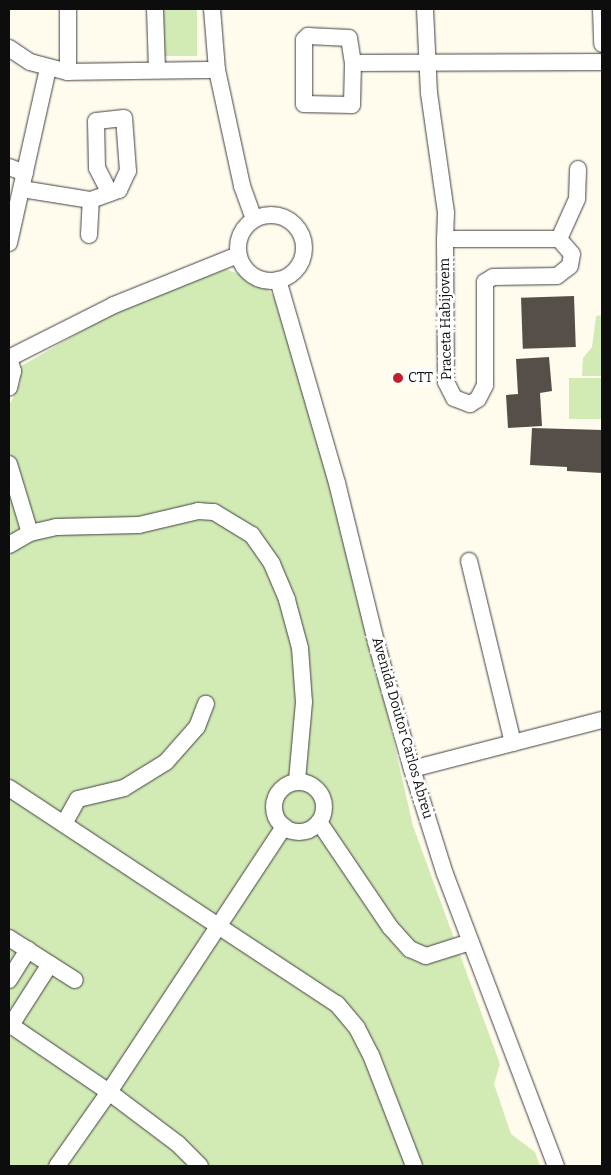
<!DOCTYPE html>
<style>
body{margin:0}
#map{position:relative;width:611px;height:1175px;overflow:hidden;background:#fffbed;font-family:Bitter,serif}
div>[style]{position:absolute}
.green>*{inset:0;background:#d2ebb5;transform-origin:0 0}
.building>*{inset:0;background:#564e49;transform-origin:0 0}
.roads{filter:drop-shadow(0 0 1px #404040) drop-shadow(0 0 1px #404040)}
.minor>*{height:16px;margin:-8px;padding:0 8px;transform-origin:8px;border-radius:8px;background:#fff}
.minor>.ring{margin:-8px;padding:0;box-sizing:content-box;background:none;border:16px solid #fff;border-radius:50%}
.dots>*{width:14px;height:14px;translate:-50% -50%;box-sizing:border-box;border:2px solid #fff;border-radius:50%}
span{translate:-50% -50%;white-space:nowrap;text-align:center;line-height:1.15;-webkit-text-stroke:5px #fff;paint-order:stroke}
.street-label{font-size:14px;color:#0d0d0d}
.poi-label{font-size:14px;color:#0d0d0d}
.left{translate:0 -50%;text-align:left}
.frame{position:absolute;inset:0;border:10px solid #0d0d0d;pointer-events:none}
</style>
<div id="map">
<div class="green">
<i style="left:160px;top:9px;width:37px;height:47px"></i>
<i style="clip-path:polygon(225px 269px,263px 283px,274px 297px,333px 491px,365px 615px,413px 826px,500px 1064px,494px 1084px,511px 1134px,535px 1152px,540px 1166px,9px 1166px,9px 406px,20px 383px,18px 368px,111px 314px)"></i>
<i style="clip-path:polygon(602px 315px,602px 376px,582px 376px,583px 358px,592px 347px,596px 316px)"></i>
<i style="left:602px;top:378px;width:41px;height:33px;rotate:90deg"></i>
</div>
<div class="building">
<i style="left:574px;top:296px;width:51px;height:53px;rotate:88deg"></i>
<i style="clip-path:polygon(549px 357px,552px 391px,540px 393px,542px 426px,508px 428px,506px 395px,518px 394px,516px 359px)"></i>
<i style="clip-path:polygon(532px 428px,602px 430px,602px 473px,567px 471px,567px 467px,530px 465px)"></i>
</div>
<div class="roads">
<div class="minor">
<i style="left:68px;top:9px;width:63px;rotate:90deg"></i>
<i style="left:155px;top:9px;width:59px;rotate:88.1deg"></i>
<i style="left:212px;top:9px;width:61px;rotate:85.3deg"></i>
<i style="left:217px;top:70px;width:119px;rotate:77.8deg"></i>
<i style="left:242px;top:186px;width:35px;rotate:70deg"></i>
<i style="left:425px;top:9px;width:84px;rotate:87.3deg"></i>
<i style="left:429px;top:93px;width:120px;rotate:81.9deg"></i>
<i style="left:446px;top:212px;width:27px;rotate:92deg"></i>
<i style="left:445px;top:239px;width:143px;rotate:89.6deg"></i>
<i style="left:446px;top:382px;width:18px;rotate:63deg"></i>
<i style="left:454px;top:398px;width:17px;rotate:21deg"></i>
<i style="left:470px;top:404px;width:9px;rotate:-32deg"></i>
<i style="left:478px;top:399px;width:16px;rotate:-63deg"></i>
<i style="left:485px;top:385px;width:103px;rotate:-90deg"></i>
<i style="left:485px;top:282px;width:9px;rotate:-32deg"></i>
<i style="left:493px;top:277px;width:64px;rotate:-0.9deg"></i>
<i style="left:557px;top:276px;width:16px;rotate:-38deg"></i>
<i style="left:570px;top:266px;width:12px;rotate:-81deg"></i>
<i style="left:572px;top:254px;width:20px;rotate:-131deg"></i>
<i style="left:559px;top:239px;width:114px;rotate:180deg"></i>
<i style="left:601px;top:9px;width:35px;rotate:88deg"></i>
<i style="left:9px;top:48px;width:25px;rotate:34deg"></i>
<i style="left:30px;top:62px;width:39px;rotate:15deg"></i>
<i style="left:68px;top:72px;width:149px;rotate:-0.8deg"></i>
<i style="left:353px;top:63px;width:42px;rotate:91.4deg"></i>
<i style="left:352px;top:105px;width:48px;rotate:-178.8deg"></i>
<i style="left:304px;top:104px;width:64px;rotate:-90deg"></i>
<i style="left:304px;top:40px;width:6px;rotate:-45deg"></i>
<i style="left:308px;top:36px;width:41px;rotate:2.8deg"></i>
<i style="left:349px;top:38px;width:25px;rotate:81deg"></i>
<i style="left:353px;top:63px;width:249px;rotate:-0.2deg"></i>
<i style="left:9px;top:167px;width:17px;rotate:21deg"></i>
<i style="left:22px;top:189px;width:70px;rotate:9.1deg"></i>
<i style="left:91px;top:200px;width:30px;rotate:-20deg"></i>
<i style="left:119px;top:190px;width:21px;rotate:-65deg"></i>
<i style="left:128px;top:171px;width:53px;rotate:-94.3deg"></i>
<i style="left:124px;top:118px;width:28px;rotate:174deg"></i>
<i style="left:96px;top:121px;width:47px;rotate:88.8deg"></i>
<i style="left:97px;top:168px;width:28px;rotate:63deg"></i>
<i class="ring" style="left:238px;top:215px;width:50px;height:50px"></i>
<i style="left:89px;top:235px;width:35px;rotate:-87deg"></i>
<i style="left:559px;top:239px;width:44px;rotate:-65.8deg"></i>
<i style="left:577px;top:199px;width:30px;rotate:-88deg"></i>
<i style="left:9px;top:243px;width:179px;rotate:-77.4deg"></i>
<i style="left:278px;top:280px;width:211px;rotate:73.8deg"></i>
<i style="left:337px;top:483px;width:164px;rotate:76.2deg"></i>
<i style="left:376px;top:642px;width:132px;rotate:74.2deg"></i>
<i style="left:412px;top:769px;width:110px;rotate:72.6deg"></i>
<i style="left:445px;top:874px;width:312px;rotate:69.2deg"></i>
<i style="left:9px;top:358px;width:118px;rotate:-26.8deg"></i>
<i style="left:114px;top:305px;width:134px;rotate:-22deg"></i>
<i style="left:9px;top:358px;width:14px;rotate:73deg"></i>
<i style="left:13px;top:371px;width:17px;rotate:103deg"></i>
<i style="left:9px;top:464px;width:72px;rotate:73.1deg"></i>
<i style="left:30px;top:533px;width:27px;rotate:-13deg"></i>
<i style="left:56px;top:527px;width:83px;rotate:-1.4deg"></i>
<i style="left:139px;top:525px;width:61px;rotate:-13.3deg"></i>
<i style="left:198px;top:511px;width:16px;rotate:4deg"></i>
<i style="left:214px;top:512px;width:44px;rotate:31.2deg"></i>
<i style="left:252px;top:535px;width:35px;rotate:55deg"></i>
<i style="left:272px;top:564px;width:39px;rotate:67deg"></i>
<i style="left:287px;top:600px;width:50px;rotate:74.8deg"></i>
<i style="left:300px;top:648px;width:54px;rotate:85.8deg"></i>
<i style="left:304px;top:702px;width:79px;rotate:95.1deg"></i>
<i style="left:9px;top:545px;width:24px;rotate:-30deg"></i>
<i style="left:469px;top:561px;width:187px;rotate:76.4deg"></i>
<i style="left:412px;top:769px;width:196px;rotate:-14.5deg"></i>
<i class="ring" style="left:274px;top:782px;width:34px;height:34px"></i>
<i style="left:9px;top:788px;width:393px;rotate:33.4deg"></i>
<i style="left:337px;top:1004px;width:31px;rotate:50deg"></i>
<i style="left:357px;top:1028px;width:30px;rotate:63deg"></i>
<i style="left:371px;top:1055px;width:119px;rotate:68.8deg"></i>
<i style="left:65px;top:822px;width:26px;rotate:-61deg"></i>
<i style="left:78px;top:799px;width:47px;rotate:-13.4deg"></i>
<i style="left:124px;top:788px;width:49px;rotate:-31.8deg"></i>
<i style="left:166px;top:762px;width:47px;rotate:-48.5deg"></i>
<i style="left:197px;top:727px;width:25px;rotate:-69deg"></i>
<i style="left:319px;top:822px;width:127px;rotate:55.9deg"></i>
<i style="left:390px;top:927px;width:30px;rotate:48deg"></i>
<i style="left:410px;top:949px;width:17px;rotate:24deg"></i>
<i style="left:426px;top:956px;width:46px;rotate:-17.7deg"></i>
<i style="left:9px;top:938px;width:78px;rotate:32.5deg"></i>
<i style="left:9px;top:980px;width:36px;rotate:-58deg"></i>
<i style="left:9px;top:1024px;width:121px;rotate:34.2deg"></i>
<i style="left:109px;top:1092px;width:318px;rotate:-56.6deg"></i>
<i style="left:11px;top:1025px;width:72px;rotate:-57.4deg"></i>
<i style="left:57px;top:1166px;width:90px;rotate:-54.9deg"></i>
<i style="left:109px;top:1092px;width:86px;rotate:37deg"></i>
<i style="left:178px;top:1144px;width:31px;rotate:45deg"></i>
</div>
</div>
<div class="dots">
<i style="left:398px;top:378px;background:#c31f2a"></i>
</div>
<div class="street-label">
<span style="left:446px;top:319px;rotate:-91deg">Praceta Habijovem</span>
<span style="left:402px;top:728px;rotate:74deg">Avenida Doutor Carlos Abreu</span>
</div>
<div class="poi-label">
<span class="left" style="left:408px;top:378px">CTT</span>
</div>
<div class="frame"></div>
</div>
